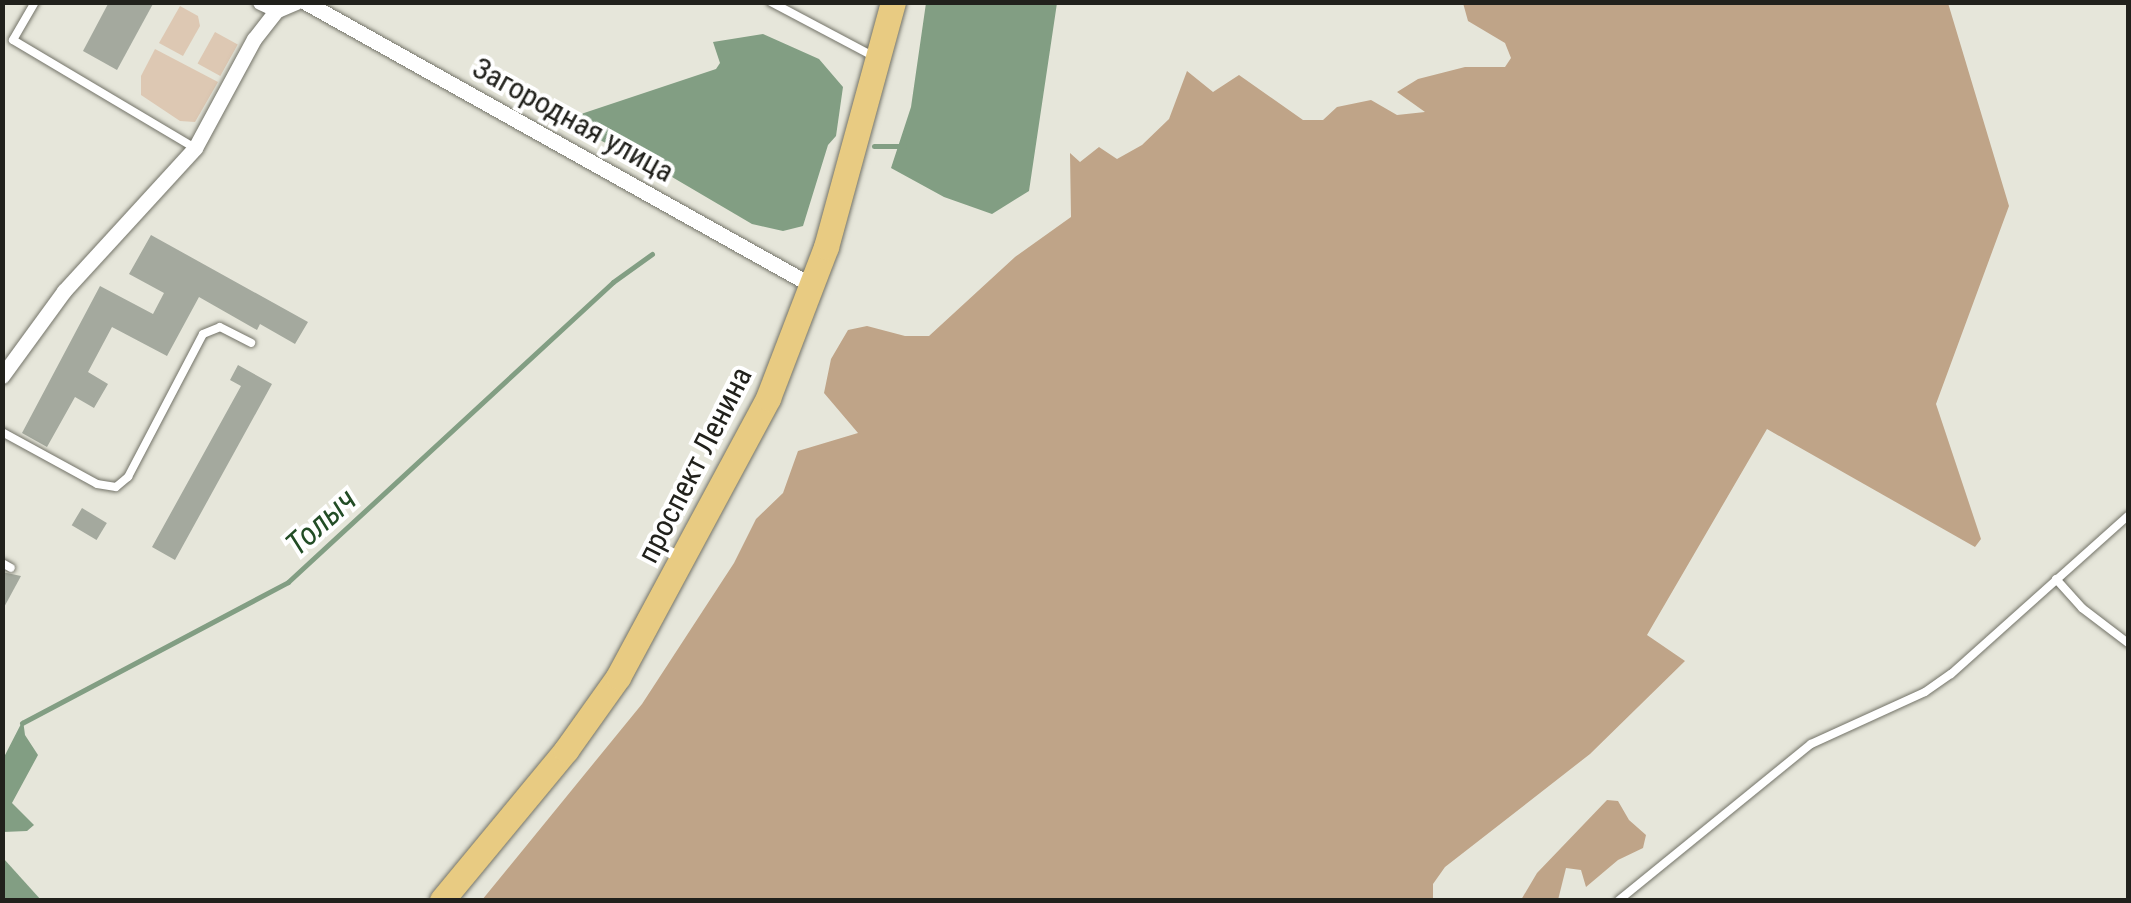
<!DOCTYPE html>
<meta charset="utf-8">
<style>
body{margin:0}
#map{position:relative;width:2131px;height:903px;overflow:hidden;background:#e6e6da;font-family:"Roboto Condensed",sans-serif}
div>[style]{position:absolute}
.green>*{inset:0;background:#ddc8b3;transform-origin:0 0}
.forest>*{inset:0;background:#bfa488}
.water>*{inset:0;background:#829e83}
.stream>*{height:5px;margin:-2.5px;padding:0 2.5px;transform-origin:2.5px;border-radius:2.5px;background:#829e83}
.building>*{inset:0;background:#a4a99e;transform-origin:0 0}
.roads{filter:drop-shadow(0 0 2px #737368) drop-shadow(0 0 2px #737368)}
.lane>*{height:8px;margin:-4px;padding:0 4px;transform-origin:4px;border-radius:4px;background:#fff}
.street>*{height:15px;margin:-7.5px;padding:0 7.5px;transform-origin:7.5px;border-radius:7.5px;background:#fff}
.primary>*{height:25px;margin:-12.5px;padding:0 12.5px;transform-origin:12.5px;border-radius:12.5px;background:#e8cb82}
span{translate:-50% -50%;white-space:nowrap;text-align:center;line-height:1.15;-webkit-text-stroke:8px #fff;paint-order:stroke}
.street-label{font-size:30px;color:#21211c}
.water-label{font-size:32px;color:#224c25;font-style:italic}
.frame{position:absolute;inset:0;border:5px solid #21211c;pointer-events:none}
</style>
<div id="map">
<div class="green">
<i style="clip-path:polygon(180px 6px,198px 16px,200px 26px,183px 56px,159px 43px)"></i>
<i style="left:215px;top:32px;width:26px;height:36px;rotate:29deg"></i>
<i style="clip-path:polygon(155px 49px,218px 82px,195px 122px,180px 121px,141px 95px,141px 76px)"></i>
</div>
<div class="forest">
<i style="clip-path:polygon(1463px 3px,1948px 3px,2009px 206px,1936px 404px,1981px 539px,1975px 547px,1767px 429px,1647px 635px,1685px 661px,1590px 754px,1445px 867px,1433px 884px,1433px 900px,482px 900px,642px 704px,734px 563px,756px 519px,783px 493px,798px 451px,858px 433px,824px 393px,831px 359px,848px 330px,867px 326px,905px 336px,929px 336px,1015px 257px,1071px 217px,1070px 153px,1080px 162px,1099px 147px,1117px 159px,1142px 145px,1169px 119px,1187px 71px,1213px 92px,1239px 75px,1303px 120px,1323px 120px,1337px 107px,1371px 100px,1397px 115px,1425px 112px,1397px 92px,1418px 79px,1465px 67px,1505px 67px,1511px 58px,1505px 43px,1468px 21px)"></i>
<i style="clip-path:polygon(1607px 800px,1618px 801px,1629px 820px,1646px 835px,1643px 848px,1618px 860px,1586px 887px,1581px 870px,1566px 868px,1558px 900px,1521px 900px,1537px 873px)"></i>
</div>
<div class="water">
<i style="clip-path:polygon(926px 3px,1057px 3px,1029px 191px,992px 214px,944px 197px,891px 168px,911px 107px)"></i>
<i style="clip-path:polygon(763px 34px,819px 59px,843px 87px,836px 136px,828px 145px,803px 226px,783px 231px,752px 224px,655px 167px,573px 127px,581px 114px,716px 69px,720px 63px,713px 42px)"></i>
<i style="clip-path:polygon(23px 720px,25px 735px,38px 755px,12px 803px,34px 825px,27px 831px,3px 832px,3px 759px)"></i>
<i style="clip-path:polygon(4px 859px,41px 900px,3px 900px)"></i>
</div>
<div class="stream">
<i style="left:874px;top:146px;width:30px"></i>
<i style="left:22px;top:723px;width:301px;rotate:-27.9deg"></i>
<i style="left:288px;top:582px;width:442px;rotate:-42.7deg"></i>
<i style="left:613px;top:282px;width:48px;rotate:-35.7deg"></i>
</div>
<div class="building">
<i style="clip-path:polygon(109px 2px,154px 2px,117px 70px,83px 51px)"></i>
<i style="clip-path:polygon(151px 235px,308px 322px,295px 344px,260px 324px,257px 330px,199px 297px,167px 356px,112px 327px,88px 372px,108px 384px,94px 408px,75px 397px,47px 447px,22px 433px,100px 286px,153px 314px,164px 293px,129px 274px)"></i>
<i style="clip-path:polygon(238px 365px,272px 384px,175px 560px,152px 547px,241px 386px,230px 380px)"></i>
<i style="left:82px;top:508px;width:29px;height:20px;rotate:31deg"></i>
<i style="clip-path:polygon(2px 572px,21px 576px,2px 611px)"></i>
</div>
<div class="roads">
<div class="lane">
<i style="left:35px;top:2px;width:44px;rotate:120.1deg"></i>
<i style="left:13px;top:40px;width:212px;rotate:30.7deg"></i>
<i style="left:771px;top:2px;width:115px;rotate:27.9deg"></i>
<i style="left:2px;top:432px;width:108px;rotate:28.7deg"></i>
<i style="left:97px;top:484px;width:19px;rotate:9deg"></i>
<i style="left:116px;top:487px;width:16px;rotate:-40deg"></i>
<i style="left:128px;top:477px;width:161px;rotate:-62.3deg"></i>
<i style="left:203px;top:334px;width:18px;rotate:-22deg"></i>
<i style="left:220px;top:327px;width:35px;rotate:27deg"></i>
<i style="left:2px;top:563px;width:10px;rotate:29deg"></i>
<i style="left:2056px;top:579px;width:39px;rotate:48deg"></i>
<i style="left:2082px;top:608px;width:58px;rotate:37.3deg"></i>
<i style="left:1619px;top:900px;width:247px;rotate:-39.1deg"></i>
<i style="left:1811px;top:744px;width:125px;rotate:-24.5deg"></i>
<i style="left:1925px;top:692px;width:32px;rotate:-35deg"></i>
<i style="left:1951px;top:674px;width:237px;rotate:-41.8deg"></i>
</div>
<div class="street">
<i style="left:260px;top:2px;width:19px;rotate:25deg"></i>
<i style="left:277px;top:10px;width:21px;rotate:-23deg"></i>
<i style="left:305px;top:2px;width:582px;rotate:29.21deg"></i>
<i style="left:2px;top:376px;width:105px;rotate:-53.9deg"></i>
<i style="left:64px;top:291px;width:194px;rotate:-47.5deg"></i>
<i style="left:195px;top:148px;width:124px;rotate:-61.6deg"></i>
<i style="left:254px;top:39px;width:37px;rotate:-52deg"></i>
</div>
<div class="primary">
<i style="left:442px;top:900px;width:195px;rotate:-50.4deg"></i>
<i style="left:566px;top:750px;width:90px;rotate:-54.5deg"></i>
<i style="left:618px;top:677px;width:317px;rotate:-61.7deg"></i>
<i style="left:768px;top:398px;width:162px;rotate:-69deg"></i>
<i style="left:826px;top:247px;width:254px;rotate:-74.7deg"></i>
</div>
</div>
<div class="street-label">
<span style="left:573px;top:120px;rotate:29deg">Загородная улица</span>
<span style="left:695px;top:465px;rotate:-63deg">проспект Ленина</span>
</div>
<div class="water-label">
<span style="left:321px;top:522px;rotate:-42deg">Толыч</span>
</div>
<div class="frame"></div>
</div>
